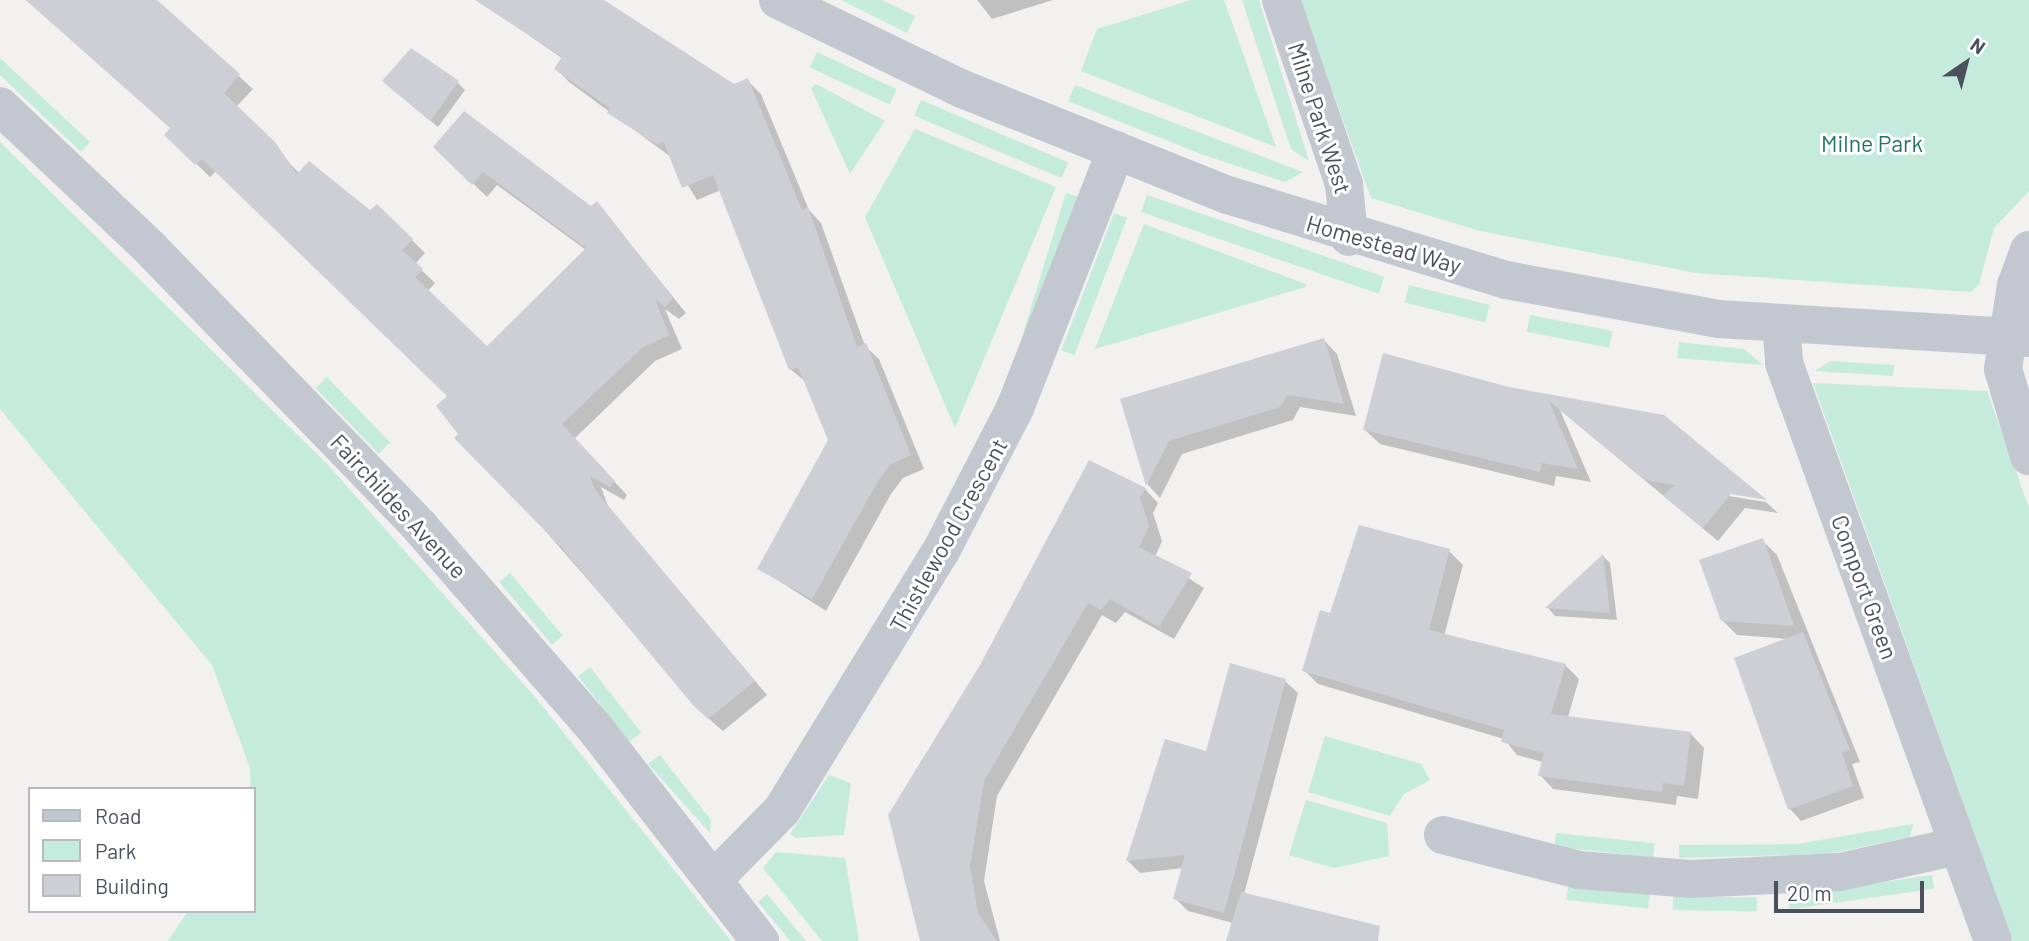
<!DOCTYPE html>
<style>
body{margin:0}
#map{position:relative;width:2029px;height:941px;overflow:hidden;background:#f2f1f0;font-family:Barlow,sans-serif}
div>[style]{position:absolute}
.green>*{inset:0;background:#c4ebdb;transform-origin:0 0}
.shadow>*{inset:0;background:#0003}
.building>*{inset:0;background:#cecfd4}
.minor>*{height:38px;margin:-19px;padding:0 19px;transform-origin:19px;border-radius:19px;background:#c3c8d0}
span{translate:-50% -50%;white-space:nowrap;text-align:center;line-height:1.15;-webkit-text-stroke:6px #fff;paint-order:stroke}
.street-label{font-size:23px;color:#4a505c}
.park-label{font-size:23px;color:#22765d}
.legend{position:absolute;left:28px;top:787px;width:228px;height:126px;box-sizing:border-box;background:#fff;border:2px solid #b7b9be;margin:0;padding:9px 12px;list-style:none;font-size:21px;color:#4a505c}
.legend li{display:flex;align-items:center;gap:14px;height:35px}
.legend b{width:35px;border:2px solid #b7b9be}
.north{position:absolute;left:1931px;top:28px;width:70px;height:70px;-webkit-text-stroke:5px #fff;paint-order:stroke;rotate:35deg;font-size:19px;font-weight:700;line-height:28px;text-align:center;color:#4a505c}
.north::after{content:'';display:block;margin:auto;width:24px;height:32px;background:#4a505c;clip-path:polygon(50% 0,100% 100%,50% 72%,0 100%)}
.scale{position:absolute;left:1774px;top:881px;width:150px;height:32px;box-sizing:border-box;border:4px solid #4a505c;border-top:0;padding-left:9px;font-size:21px;line-height:24px;white-space:nowrap;color:#4a505c;-webkit-text-stroke:5px #fff;paint-order:stroke}
</style>
<div id="map">
<div class="green">
<i style="clip-path:polygon(841px 0,882px 0,915px 16px,907px 33px)"></i>
<i style="clip-path:polygon(1191px 0,1224px 0,1276px 147px,1081px 71px,1097px 29px)"></i>
<i style="clip-path:polygon(1242px 0,1259px 0,1309px 161px,1291px 149px)"></i>
<i style="clip-path:polygon(1300px 0,2029px 0,2029px 191px,1994px 228px,1979px 284px,1971px 292px,1696px 273px,1480px 231px,1371px 198px)"></i>
<i style="left:817px;top:52px;width:88px;height:17px;rotate:25deg"></i>
<i style="clip-path:polygon(0 58px,90px 142px,81px 152px,0 75px)"></i>
<i style="clip-path:polygon(816px 84px,885px 121px,850px 174px,811px 88px)"></i>
<i style="clip-path:polygon(1075px 85px,1303px 172px,1285px 182px,1201px 154px,1068px 101px)"></i>
<i style="left:921px;top:100px;width:160px;height:17px;rotate:23deg"></i>
<i style="clip-path:polygon(915px 129px,1056px 187px,955px 428px,865px 217px)"></i>
<i style="clip-path:polygon(0 142px,328px 465px,535px 697px,731px 941px,168px 941px,188px 911px,254px 911px,250px 768px,212px 665px,0 409px)"></i>
<i style="left:1066px;top:193px;width:14px;height:271px;rotate:17deg"></i>
<i style="left:1147px;top:195px;width:251px;height:18px;rotate:19deg"></i>
<i style="left:1114px;top:213px;width:14px;height:147px;rotate:21deg"></i>
<i style="clip-path:polygon(1144px 224px,1306px 284px,1306px 287px,1095px 349px)"></i>
<i style="left:1409px;top:285px;width:83px;height:18px;rotate:14deg"></i>
<i style="left:1530px;top:315px;width:84px;height:17px;rotate:11deg"></i>
<i style="clip-path:polygon(1679px 342px,1744px 349px,1763px 365px,1677px 358px)"></i>
<i style="clip-path:polygon(1830px 361px,1894px 365px,1893px 376px,1815px 371px)"></i>
<i style="left:327px;top:377px;width:91px;height:16px;rotate:46deg"></i>
<i style="clip-path:polygon(1813px 383px,1987px 391px,2029px 508px,2029px 941px,2013px 941px)"></i>
<i style="left:510px;top:573px;width:82px;height:14px;rotate:50deg"></i>
<i style="left:590px;top:667px;width:83px;height:15px;rotate:52deg"></i>
<i style="clip-path:polygon(1325px 736px,1421px 764px,1430px 780px,1404px 794px,1390px 816px,1308px 792px)"></i>
<i style="clip-path:polygon(660px 755px,711px 820px,710px 833px,648px 764px)"></i>
<i style="clip-path:polygon(829px 775px,851px 783px,844px 835px,796px 838px,790px 834px)"></i>
<i style="clip-path:polygon(1306px 800px,1387px 823px,1389px 856px,1334px 868px,1289px 855px)"></i>
<i style="clip-path:polygon(1913px 824px,1910px 837px,1828px 854px,1679px 858px,1679px 845px,1797px 844px)"></i>
<i style="left:1556px;top:833px;width:99px;height:14px;rotate:6deg"></i>
<i style="clip-path:polygon(776px 852px,845px 858px,859px 941px,822px 941px,763px 868px)"></i>
<i style="left:1932px;top:875px;width:14px;height:146px;rotate:82deg"></i>
<i style="left:1568px;top:886px;width:82px;height:14px;rotate:6deg"></i>
<i style="clip-path:polygon(767px 894px,806px 941px,790px 941px,758px 902px)"></i>
<i style="left:1673px;top:896px;width:84px;height:14px;rotate:1deg"></i>
</div>
<div class="shadow">
<i style="clip-path:polygon(26px 0,155px 0,253px 89px,236px 107px,300px 174px,371px 213px,377px 206px,425px 253px,415px 264px,435px 283px,427px 292px,487px 349px,586px 250px,497px 185px,487px 197px,435px 146px,591px 208px,597px 203px,686px 313px,679px 319px,665px 309px,682px 349px,655px 361px,574px 439px,627px 495px,624px 500px,601px 487px,608px 506px,767px 695px,723px 731px,709px 719px,461px 434px,449px 396px,216px 171px,210px 177px,180px 148px,172px 129px)"></i>
<i style="clip-path:polygon(478px 0,601px 0,734px 86px,747px 80px,761px 94px,809px 210px,821px 223px,865px 346px,879px 359px,924px 469px,903px 478px,891px 494px,826px 611px,759px 568px,830px 440px,806px 382px,790px 369px,721px 190px,697px 200px,671px 157px,569px 82px,556px 68px,563px 59px)"></i>
<i style="clip-path:polygon(977px 0,1053px 0,992px 19px)"></i>
<i style="clip-path:polygon(458px 83px,465px 90px,438px 127px,392px 89px)"></i>
<i style="clip-path:polygon(1324px 340px,1337px 354px,1356px 416px,1300px 407px,1293px 420px,1182px 454px,1160px 498px,1148px 485px,1122px 400px)"></i>
<i style="clip-path:polygon(1508px 388px,1664px 417px,1722px 495px,1766px 502px,1778px 513px,1745px 508px,1718px 541px,1560px 410px,1591px 482px,1556px 476px,1554px 486px,1380px 444px,1365px 430px)"></i>
<i style="clip-path:polygon(1145px 489px,1158px 503px,1153px 513px,1162px 541px,1155px 557px,1204px 588px,1174px 639px,1125px 612px,1116px 623px,1102px 615px,997px 796px,984px 881px,1000px 941px,921px 941px,890px 815px)"></i>
<i style="clip-path:polygon(1762px 540px,1777px 555px,1860px 762px,1852px 764px,1864px 798px,1801px 821px,1790px 809px,1788px 639px,1737px 635px,1722px 620px)"></i>
<i style="clip-path:polygon(1449px 551px,1463px 565px,1444px 636px,1565px 665px,1579px 679px,1568px 717px,1691px 734px,1704px 748px,1698px 799px,1677px 796px,1676px 805px,1553px 789px,1540px 775px,1543px 762px,1517px 755px,1504px 739px,1318px 684px,1304px 670px,1331px 615px)"></i>
<i style="clip-path:polygon(1603px 556px,1610px 563px,1617px 620px,1555px 616px,1548px 608px)"></i>
<i style="clip-path:polygon(1285px 681px,1298px 693px,1244px 894px,1375px 941px,1228px 941px,1233px 923px,1188px 911px,1175px 898px,1183px 868px,1140px 873px,1128px 861px,1207px 754px)"></i>
</div>
<div class="building">
<i style="clip-path:polygon(26px 0,157px 0,240px 74px,224px 93px,275px 142px,297px 174px,309px 161px,370px 210px,377px 204px,413px 239px,402px 250px,423px 269px,415px 277px,487px 346px,586px 248px,483px 172px,472px 185px,433px 147px,464px 111px,591px 206px,597px 201px,673px 298px,665px 307px,655px 299px,669px 335px,642px 348px,562px 424px,615px 481px,610px 487px,590px 476px,595px 490px,755px 681px,708px 719px,693px 705px,562px 548px,454px 438px,458px 434px,436px 406px,447px 396px,202px 159px,195px 165px,164px 135px,170px 128px)"></i>
<i style="clip-path:polygon(475px 0,604px 0,734px 84px,748px 78px,802px 210px,808px 207px,857px 347px,866px 343px,911px 455px,890px 465px,878px 481px,812px 599px,757px 569px,828px 440px,798px 367px,789px 370px,713px 175px,682px 188px,663px 141px,658px 145px,607px 113px,610px 108px,554px 69px,562px 57px)"></i>
<i style="clip-path:polygon(411px 48px,459px 81px,430px 121px,382px 81px)"></i>
<i style="clip-path:polygon(1324px 338px,1344px 404px,1287px 395px,1280px 407px,1169px 441px,1146px 486px,1120px 399px)"></i>
<i style="clip-path:polygon(1383px 353px,1509px 387px,1664px 415px,1767px 500px,1731px 494px,1703px 528px,1663px 496px,1675px 485px,1645px 480px,1549px 401px,1578px 469px,1542px 463px,1540px 472px,1363px 430px)"></i>
<i style="clip-path:polygon(1089px 460px,1146px 488px,1140px 498px,1149px 526px,1139px 547px,1192px 573px,1159px 627px,1110px 599px,1101px 610px,1088px 603px,984px 781px,970px 866px,978px 913px,997px 941px,920px 941px,888px 815px,980px 665px)"></i>
<i style="clip-path:polygon(1359px 525px,1450px 549px,1429px 630px,1566px 664px,1551px 714px,1691px 732px,1684px 786px,1663px 783px,1662px 792px,1538px 776px,1544px 753px,1501px 742px,1504px 730px,1302px 671px,1320px 610px,1330px 613px)"></i>
<i style="clip-path:polygon(1763px 538px,1794px 626px,1721px 621px,1699px 560px)"></i>
<i style="clip-path:polygon(1603px 554px,1610px 613px,1545px 608px)"></i>
<i style="clip-path:polygon(1803px 632px,1850px 750px,1842px 753px,1853px 786px,1788px 810px,1734px 658px)"></i>
<i style="clip-path:polygon(1230px 663px,1286px 679px,1224px 913px,1173px 899px,1185px 855px,1126px 861px,1165px 739px,1206px 751px)"></i>
<i style="clip-path:polygon(1241px 892px,1380px 926px,1378px 941px,1226px 941px)"></i>
</div>
<div class="minor">
<i style="left:778px;top:0;width:202px;rotate:25.8deg"></i>
<i style="left:960px;top:88px;width:289px;rotate:21.8deg"></i>
<i style="left:1228px;top:195px;width:291px;rotate:17deg"></i>
<i style="left:1506px;top:280px;width:216px;rotate:10.4deg"></i>
<i style="left:1718px;top:319px;width:312px;rotate:3.5deg"></i>
<i style="left:1281px;top:0;width:194px;rotate:71.1deg"></i>
<i style="left:1344px;top:184px;width:53px;rotate:84.6deg"></i>
<i style="left:0;top:106px;width:207px;rotate:43.4deg"></i>
<i style="left:150px;top:248px;width:388px;rotate:45.9deg"></i>
<i style="left:420px;top:527px;width:265px;rotate:49deg"></i>
<i style="left:594px;top:727px;width:271px;rotate:52.2deg"></i>
<i style="left:2029px;top:250px;width:37px;rotate:110deg"></i>
<i style="left:2016px;top:285px;width:85px;rotate:98.8deg"></i>
<i style="left:2003px;top:369px;width:91px;rotate:73.4deg"></i>
<i style="left:1781px;top:325px;width:38px;rotate:85deg"></i>
<i style="left:1784px;top:363px;width:615px;rotate:70.12deg"></i>
<i style="left:1443px;top:835px;width:140px;rotate:14.4deg"></i>
<i style="left:1579px;top:870px;width:111px;rotate:4.6deg"></i>
<i style="left:1690px;top:879px;width:150px;rotate:-2.7deg"></i>
<i style="left:1840px;top:872px;width:121px;rotate:-12.4deg"></i>
<i style="left:713px;top:880px;width:98px;rotate:-45.4deg"></i>
<i style="left:782px;top:810px;width:304px;rotate:-58.5deg"></i>
<i style="left:941px;top:551px;width:161px;rotate:-62.6deg"></i>
<i style="left:1015px;top:408px;width:277px;rotate:-68.6deg"></i>
</div>
<div class="street-label">
<span style="left:1320px;top:118px;rotate:72deg">Milne Park West</span>
<span style="left:1384px;top:244px;rotate:16deg">Homestead Way</span>
<span style="left:399px;top:506px;rotate:47deg">Fairchildes Avenue</span>
<span style="left:948px;top:535px;rotate:-61deg">Thistlewood Crescent</span>
<span style="left:1865px;top:587px;rotate:70deg">Comport Green</span>
</div>
<div class="park-label">
<span style="left:1872px;top:143px">Milne Park</span>
</div>
<ul class="legend">
<li><b style="height:9px;background:#c3c8d0"></b>Road</li>
<li><b style="height:19px;background:#c4ebdb"></b>Park</li>
<li><b style="height:19px;background:#cecfd4"></b>Building</li>
</ul>
<div class="north">N</div>
<div class="scale">20 m</div>
</div>
